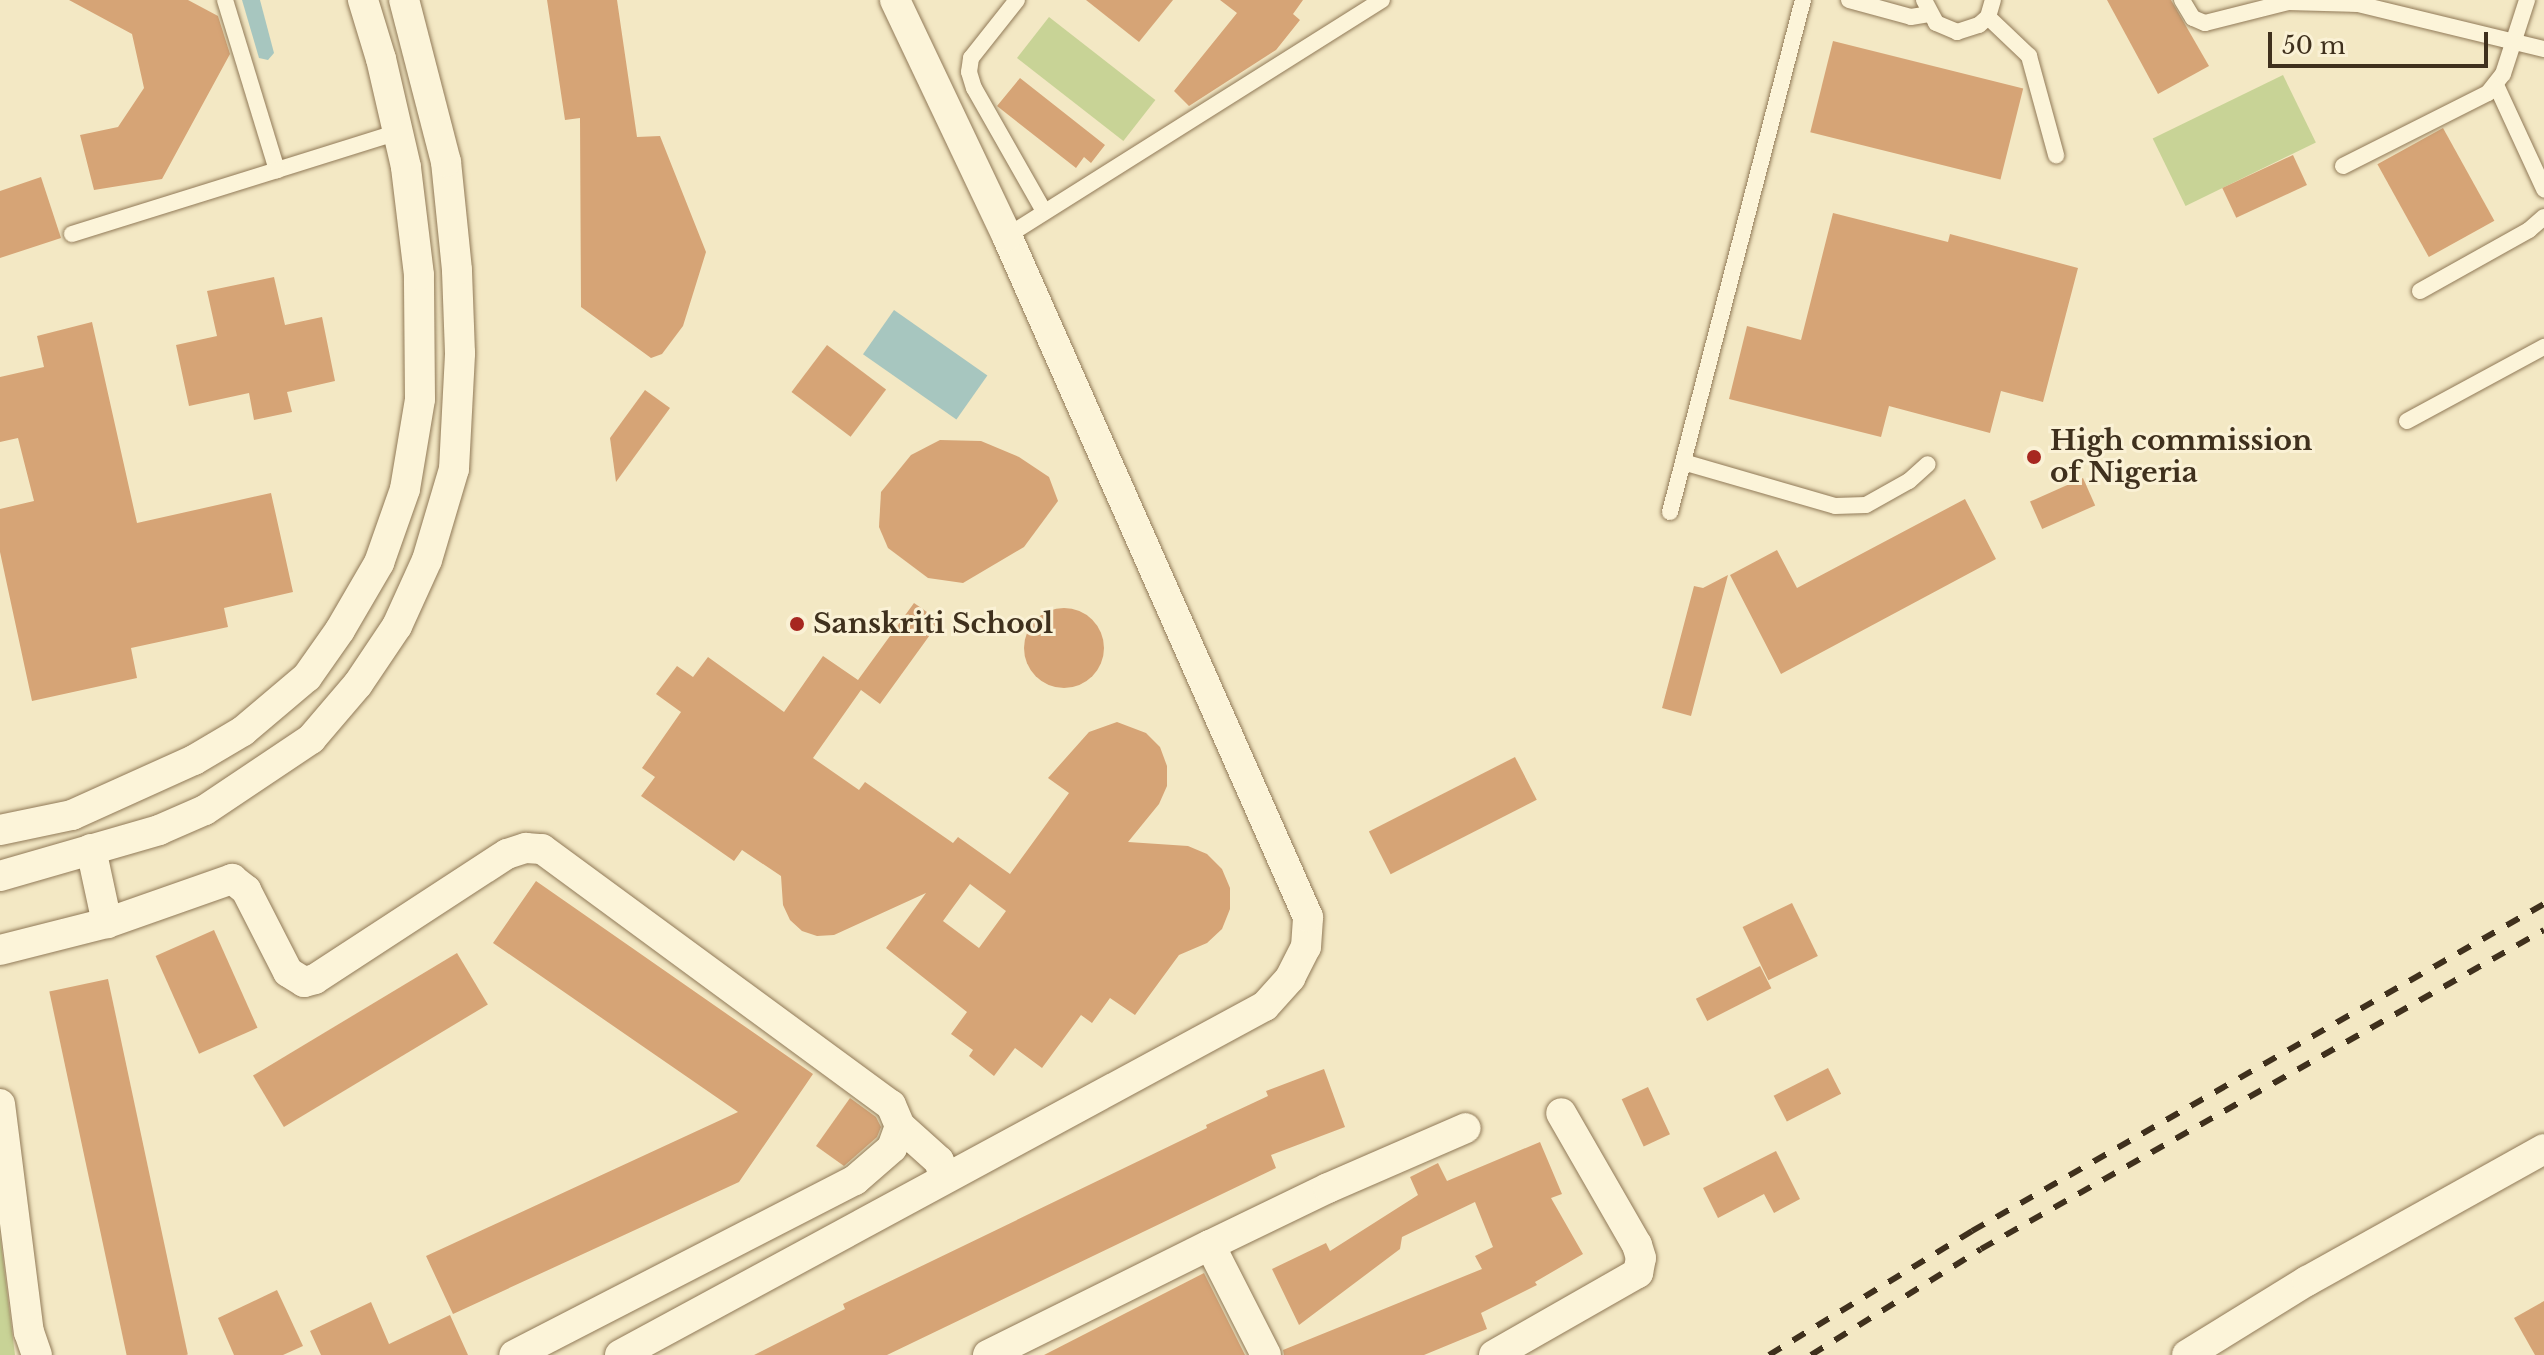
<!DOCTYPE html>
<style>
body{margin:0}
#map{position:relative;width:2544px;height:1355px;overflow:hidden;background:#f3e8c4;font-family:"Libre Baskerville",serif}
div>[style]{position:absolute}
.green>*{inset:0;background:#c8d396;transform-origin:0 0}
.water>*{inset:0;background:#a7c6bf;transform-origin:0 0}
.building>*{inset:0;background:#d6a476;transform-origin:0 0}
.round{border-radius:50%}
.roads{filter:drop-shadow(0 0 2px #917a58) drop-shadow(0 0 2px #917a58)}
.lane>*{height:16px;margin:-8px;padding:0 8px;transform-origin:8px;border-radius:8px;background:#fcf4d9}
.street>*{height:30px;margin:-15px;padding:0 15px;transform-origin:15px;border-radius:15px;background:#fcf4d9}
.rail>*{height:6px;margin-top:-3px;transform-origin:0;background:repeating-linear-gradient(90deg,#3f301d 0 14px,transparent 0 28px)}
.dots>*{width:22px;height:22px;translate:-50% -50%;box-sizing:border-box;border:4px solid #faf1d5;border-radius:50%}
span{translate:-50% -50%;white-space:nowrap;text-align:center;line-height:1.15;-webkit-text-stroke:6px #faf1d5;paint-order:stroke}
.poi-label{font-size:28px;color:#3f301d;font-weight:700}
.left{translate:0 -50%;text-align:left}
.scale{position:absolute;left:2268px;top:32px;width:220px;height:36px;box-sizing:border-box;border:4px solid #3f301d;border-top:0;padding-left:10px;font-size:24px;line-height:28px;white-space:nowrap;color:#3f301d;-webkit-text-stroke:6px #faf1d5;paint-order:stroke}
</style>
<div id="map">
<div class="green">
<i style="left:1049px;top:17px;width:135px;height:52px;rotate:38deg"></i>
<i style="left:2283px;top:75px;width:75px;height:145px;rotate:64deg"></i>
<i style="clip-path:polygon(0 1235px,15px 1355px,0 1355px)"></i>
</div>
<div class="water">
<i style="clip-path:polygon(242px 0,260px 0,274px 53px,268px 60px,259px 58px)"></i>
<i style="left:894px;top:310px;width:114px;height:54px;rotate:35deg"></i>
</div>
<div class="building">
<i style="clip-path:polygon(69px 0,188px 0,218px 16px,230px 54px,162px 179px,94px 190px,80px 135px,118px 127px,144px 88px,132px 34px)"></i>
<i style="clip-path:polygon(547px 0,617px 0,637px 137px,660px 136px,706px 252px,683px 326px,662px 354px,651px 358px,581px 307px,580px 118px,565px 120px)"></i>
<i style="clip-path:polygon(1086px 0,1173px 0,1139px 42px)"></i>
<i style="clip-path:polygon(1220px 0,1303px 0,1293px 14px,1300px 20px,1276px 50px,1189px 106px,1174px 91px,1237px 13px)"></i>
<i style="clip-path:polygon(2107px 0,2171px 0,2209px 66px,2158px 94px)"></i>
<i style="left:1833px;top:41px;width:196px;height:94px;rotate:14deg"></i>
<i style="clip-path:polygon(1020px 78px,1105px 145px,1091px 163px,1084px 157px,1076px 168px,997px 106px)"></i>
<i style="left:2443px;top:128px;width:106px;height:75px;rotate:61deg"></i>
<i style="left:2293px;top:155px;width:33px;height:78px;rotate:65deg"></i>
<i style="clip-path:polygon(41px 177px,61px 238px,0 258px,0 191px)"></i>
<i style="clip-path:polygon(1833px 213px,1948px 242px,1950px 234px,2078px 268px,2043px 402px,2001px 391px,1990px 433px,1889px 406px,1881px 437px,1729px 399px,1747px 326px,1801px 340px)"></i>
<i style="clip-path:polygon(274px 277px,285px 325px,322px 317px,335px 381px,287px 392px,292px 412px,254px 420px,249px 393px,189px 406px,176px 345px,217px 336px,207px 291px)"></i>
<i style="clip-path:polygon(92px 322px,137px 523px,271px 493px,293px 592px,224px 608px,228px 627px,131px 648px,137px 678px,32px 701px,0 552px,0 509px,34px 501px,18px 438px,0 442px,0 377px,44px 367px,37px 336px)"></i>
<i style="left:827px;top:345px;width:74px;height:59px;rotate:37deg"></i>
<i style="clip-path:polygon(645px 390px,670px 408px,616px 482px,610px 438px)"></i>
<i style="clip-path:polygon(940px 440px,981px 441px,1019px 457px,1049px 477px,1058px 501px,1024px 547px,963px 583px,928px 578px,888px 548px,879px 527px,881px 492px,911px 455px)"></i>
<i style="left:2083px;top:478px;width:30px;height:58px;rotate:66deg"></i>
<i style="clip-path:polygon(1965px 499px,1996px 559px,1781px 674px,1730px 575px,1777px 550px,1797px 588px)"></i>
<i style="clip-path:polygon(1728px 575px,1691px 716px,1662px 708px,1694px 586px,1703px 588px)"></i>
<i style="clip-path:polygon(evenodd,914px 603px,940px 621px,880px 704px,861px 690px,813px 758px,859px 790px,865px 782px,953px 843px,958px 837px,1010px 874px,1069px 793px,1048px 778px,1089px 732px,1117px 722px,1146px 733px,1160px 747px,1167px 766px,1167px 786px,1159px 804px,1128px 842px,1188px 846px,1207px 854px,1222px 869px,1230px 888px,1230px 909px,1222px 929px,1207px 943px,1179px 955px,1135px 1015px,1110px 998px,1092px 1023px,1081px 1015px,1042px 1068px,1015px 1048px,994px 1076px,969px 1056px,973px 1050px,951px 1034px,967px 1012px,886px 948px,926px 893px,834px 935px,817px 936px,802px 931px,790px 920px,783px 905px,781px 876px,742px 850px,734px 861px,641px 796px,655px 777px,642px 768px,681px 712px,656px 694px,677px 666px,693px 677px,708px 657px,784px 712px,823px 656px,858px 680px,914px 603px,970px 884px,1006px 911px,979px 948px,943px 921px,970px 884px)"></i>
<i class="round" style="left:1024px;top:608px;width:80px;height:80px"></i>
<i style="left:1515px;top:757px;width:48px;height:164px;rotate:63deg"></i>
<i style="clip-path:polygon(536px 881px,813px 1074px,739px 1182px,453px 1314px,426px 1256px,738px 1112px,493px 943px)"></i>
<i style="left:1792px;top:903px;width:59px;height:55px;rotate:64deg"></i>
<i style="left:214px;top:930px;width:107px;height:64px;rotate:66deg"></i>
<i style="left:457px;top:953px;width:60px;height:238px;rotate:59deg"></i>
<i style="left:1760px;top:966px;width:25px;height:72px;rotate:63deg"></i>
<i style="left:108px;top:979px;width:384px;height:60px;rotate:78deg"></i>
<i style="left:1828px;top:1068px;width:29px;height:61px;rotate:63deg"></i>
<i style="clip-path:polygon(1324px 1069px,1345px 1127px,1271px 1155px,1276px 1168px,887px 1355px,754px 1355px,845px 1309px,843px 1304px,1207px 1128px,1206px 1125px,1268px 1096px,1266px 1091px)"></i>
<i style="left:1648px;top:1087px;width:52px;height:29px;rotate:65deg"></i>
<i style="clip-path:polygon(850px 1098px,876px 1117px,881px 1127px,877px 1137px,844px 1166px,816px 1146px)"></i>
<i style="clip-path:polygon(1540px 1142px,1562px 1194px,1551px 1198px,1583px 1254px,1535px 1282px,1537px 1285px,1481px 1313px,1487px 1329px,1424px 1355px,1284px 1355px,1283px 1350px,1482px 1269px,1475px 1256px,1493px 1247px,1475px 1202px,1402px 1237px,1400px 1249px,1299px 1325px,1272px 1269px,1326px 1243px,1330px 1251px,1418px 1195px,1410px 1177px,1438px 1163px,1447px 1181px)"></i>
<i style="clip-path:polygon(1776px 1151px,1800px 1199px,1774px 1213px,1764px 1194px,1718px 1218px,1703px 1188px)"></i>
<i style="clip-path:polygon(1204px 1273px,1245px 1355px,1044px 1355px)"></i>
<i style="clip-path:polygon(277px 1290px,303px 1346px,283px 1355px,234px 1355px,218px 1318px)"></i>
<i style="clip-path:polygon(2544px 1301px,2544px 1355px,2535px 1355px,2514px 1318px)"></i>
<i style="clip-path:polygon(371px 1302px,389px 1344px,450px 1315px,468px 1355px,321px 1355px,310px 1331px)"></i>
</div>
<div class="roads">
<div class="lane">
<i style="left:225px;top:0;width:178px;rotate:73deg"></i>
<i style="left:277px;top:170px;width:127px;rotate:-17.4deg"></i>
<i style="left:1017px;top:0;width:74px;rotate:128.4deg"></i>
<i style="left:971px;top:58px;width:14px;rotate:98deg"></i>
<i style="left:969px;top:72px;width:17px;rotate:73deg"></i>
<i style="left:974px;top:88px;width:142px;rotate:60.4deg"></i>
<i style="left:1849px;top:0;width:64px;rotate:15.3deg"></i>
<i style="left:1911px;top:17px;width:18px;rotate:-9deg"></i>
<i style="left:1924px;top:0;width:26px;rotate:62deg"></i>
<i style="left:1936px;top:23px;width:23px;rotate:23deg"></i>
<i style="left:1957px;top:32px;width:23px;rotate:-18deg"></i>
<i style="left:1979px;top:25px;width:12px;rotate:-42deg"></i>
<i style="left:1988px;top:17px;width:18px;rotate:-74deg"></i>
<i style="left:2182px;top:0;width:21px;rotate:59deg"></i>
<i style="left:2193px;top:18px;width:13px;rotate:23deg"></i>
<i style="left:2205px;top:23px;width:86px;rotate:-14.2deg"></i>
<i style="left:2288px;top:2px;width:70px;rotate:1.6deg"></i>
<i style="left:2358px;top:4px;width:191px;rotate:13.6deg"></i>
<i style="left:1988px;top:17px;width:57px;rotate:43.6deg"></i>
<i style="left:2029px;top:56px;width:103px;rotate:74.7deg"></i>
<i style="left:2496px;top:85px;width:115px;rotate:65.2deg"></i>
<i style="left:2343px;top:166px;width:162px;rotate:-26.7deg"></i>
<i style="left:2488px;top:93px;width:24px;rotate:-52deg"></i>
<i style="left:2503px;top:74px;width:78px;rotate:-72deg"></i>
<i style="left:72px;top:234px;width:215px;rotate:-17.3deg"></i>
<i style="left:1007px;top:236px;width:443px;rotate:-32.2deg"></i>
<i style="left:2420px;top:291px;width:125px;rotate:-29.2deg"></i>
<i style="left:2529px;top:230px;width:20px;rotate:-41deg"></i>
<i style="left:2407px;top:421px;width:156px;rotate:-28.4deg"></i>
<i style="left:1683px;top:462px;width:158px;rotate:16.1deg"></i>
<i style="left:1835px;top:506px;width:31px;rotate:-2deg"></i>
<i style="left:1866px;top:505px;width:49px;rotate:-29.2deg"></i>
<i style="left:1909px;top:481px;width:25px;rotate:-42deg"></i>
<i style="left:1670px;top:512px;width:529px;rotate:-75.44deg"></i>
</div>
<div class="street">
<i style="left:0;top:830px;width:74px;rotate:-11.8deg"></i>
<i style="left:72px;top:815px;width:134px;rotate:-24.3deg"></i>
<i style="left:194px;top:760px;width:57px;rotate:-30.6deg"></i>
<i style="left:243px;top:731px;width:84px;rotate:-40.2deg"></i>
<i style="left:307px;top:677px;width:57px;rotate:-54.9deg"></i>
<i style="left:340px;top:630px;width:78px;rotate:-59.8deg"></i>
<i style="left:379px;top:563px;width:78px;rotate:-70.6deg"></i>
<i style="left:405px;top:489px;width:91px;rotate:-80.5deg"></i>
<i style="left:420px;top:399px;width:124px;rotate:-90.5deg"></i>
<i style="left:419px;top:275px;width:109px;rotate:-96.9deg"></i>
<i style="left:406px;top:167px;width:111px;rotate:-103deg"></i>
<i style="left:381px;top:59px;width:62px;rotate:-107deg"></i>
<i style="left:91px;top:849px;width:76px;rotate:77.8deg"></i>
<i style="left:0;top:876px;width:166px;rotate:-16.1deg"></i>
<i style="left:159px;top:830px;width:50px;rotate:-23.5deg"></i>
<i style="left:205px;top:810px;width:128px;rotate:-33.8deg"></i>
<i style="left:311px;top:739px;width:72px;rotate:-49.5deg"></i>
<i style="left:358px;top:684px;width:70px;rotate:-56.1deg"></i>
<i style="left:397px;top:626px;width:72px;rotate:-65.6deg"></i>
<i style="left:427px;top:560px;width:95px;rotate:-73.5deg"></i>
<i style="left:454px;top:469px;width:116px;rotate:-87deg"></i>
<i style="left:460px;top:353px;width:83px;rotate:-92.1deg"></i>
<i style="left:457px;top:270px;width:109px;rotate:-95.8deg"></i>
<i style="left:446px;top:162px;width:167px;rotate:-104.5deg"></i>
<i style="left:0;top:950px;width:110px;rotate:-14.2deg"></i>
<i style="left:107px;top:923px;width:133px;rotate:-19.4deg"></i>
<i style="left:232px;top:879px;width:18px;rotate:38deg"></i>
<i style="left:246px;top:890px;width:92px;rotate:62.9deg"></i>
<i style="left:288px;top:972px;width:19px;rotate:32deg"></i>
<i style="left:304px;top:982px;width:11px;rotate:-15deg"></i>
<i style="left:315px;top:979px;width:229px;rotate:-33.1deg"></i>
<i style="left:507px;top:854px;width:20px;rotate:-18deg"></i>
<i style="left:526px;top:848px;width:16px;rotate:4deg"></i>
<i style="left:542px;top:849px;width:433px;rotate:36.3deg"></i>
<i style="left:891px;top:1105px;width:23px;rotate:67deg"></i>
<i style="left:900px;top:1126px;width:23px;rotate:110deg"></i>
<i style="left:892px;top:1148px;width:49px;rotate:139.1deg"></i>
<i style="left:855px;top:1180px;width:383px;rotate:152.8deg"></i>
<i style="left:0;top:1104px;width:230px;rotate:82.8deg"></i>
<i style="left:29px;top:1332px;width:24px;rotate:71deg"></i>
<i style="left:900px;top:1126px;width:52px;rotate:41.9deg"></i>
<i style="left:939px;top:1161px;width:18px;rotate:71deg"></i>
<i style="left:1210px;top:1245px;width:131px;rotate:-25.8deg"></i>
<i style="left:1328px;top:1188px;width:150px;rotate:-23.5deg"></i>
<i style="left:620px;top:1355px;width:733px;rotate:-28.42deg"></i>
<i style="left:1265px;top:1006px;width:38px;rotate:-48deg"></i>
<i style="left:1290px;top:978px;width:35px;rotate:-63deg"></i>
<i style="left:1306px;top:947px;width:30px;rotate:-86deg"></i>
<i style="left:1308px;top:917px;width:745px;rotate:-113.85deg"></i>
<i style="left:1007px;top:236px;width:261px;rotate:-115.4deg"></i>
<i style="left:988px;top:1355px;width:248px;rotate:-26.4deg"></i>
<i style="left:1210px;top:1245px;width:123px;rotate:63deg"></i>
<i style="left:1494px;top:1355px;width:166px;rotate:-29.7deg"></i>
<i style="left:1638px;top:1273px;width:15px;rotate:-79deg"></i>
<i style="left:1641px;top:1258px;width:14px;rotate:-107deg"></i>
<i style="left:1637px;top:1245px;width:152px;rotate:-119.9deg"></i>
<i style="left:2187px;top:1355px;width:141px;rotate:-31.7deg"></i>
<i style="left:2307px;top:1281px;width:271px;rotate:-29.1deg"></i>
</div>
</div>
<div class="rail">
<i style="left:1769px;top:1355px;width:238px;rotate:-31.4deg"></i>
<i style="left:1972px;top:1231px;width:659px;rotate:-29.76deg"></i>
<i style="left:1811px;top:1355px;width:200px;rotate:-31.9deg"></i>
<i style="left:1981px;top:1249px;width:647px;rotate:-29.54deg"></i>
</div>
<div class="dots">
<i style="left:2034px;top:457px;background:#a72720"></i>
<i style="left:797px;top:624px;background:#a72720"></i>
</div>
<div class="poi-label">
<span class="left" style="left:2050px;top:457px">High commission<br>of Nigeria</span>
<span class="left" style="left:813px;top:624px">Sanskriti School</span>
</div>
<div class="scale">50 m</div>
</div>
